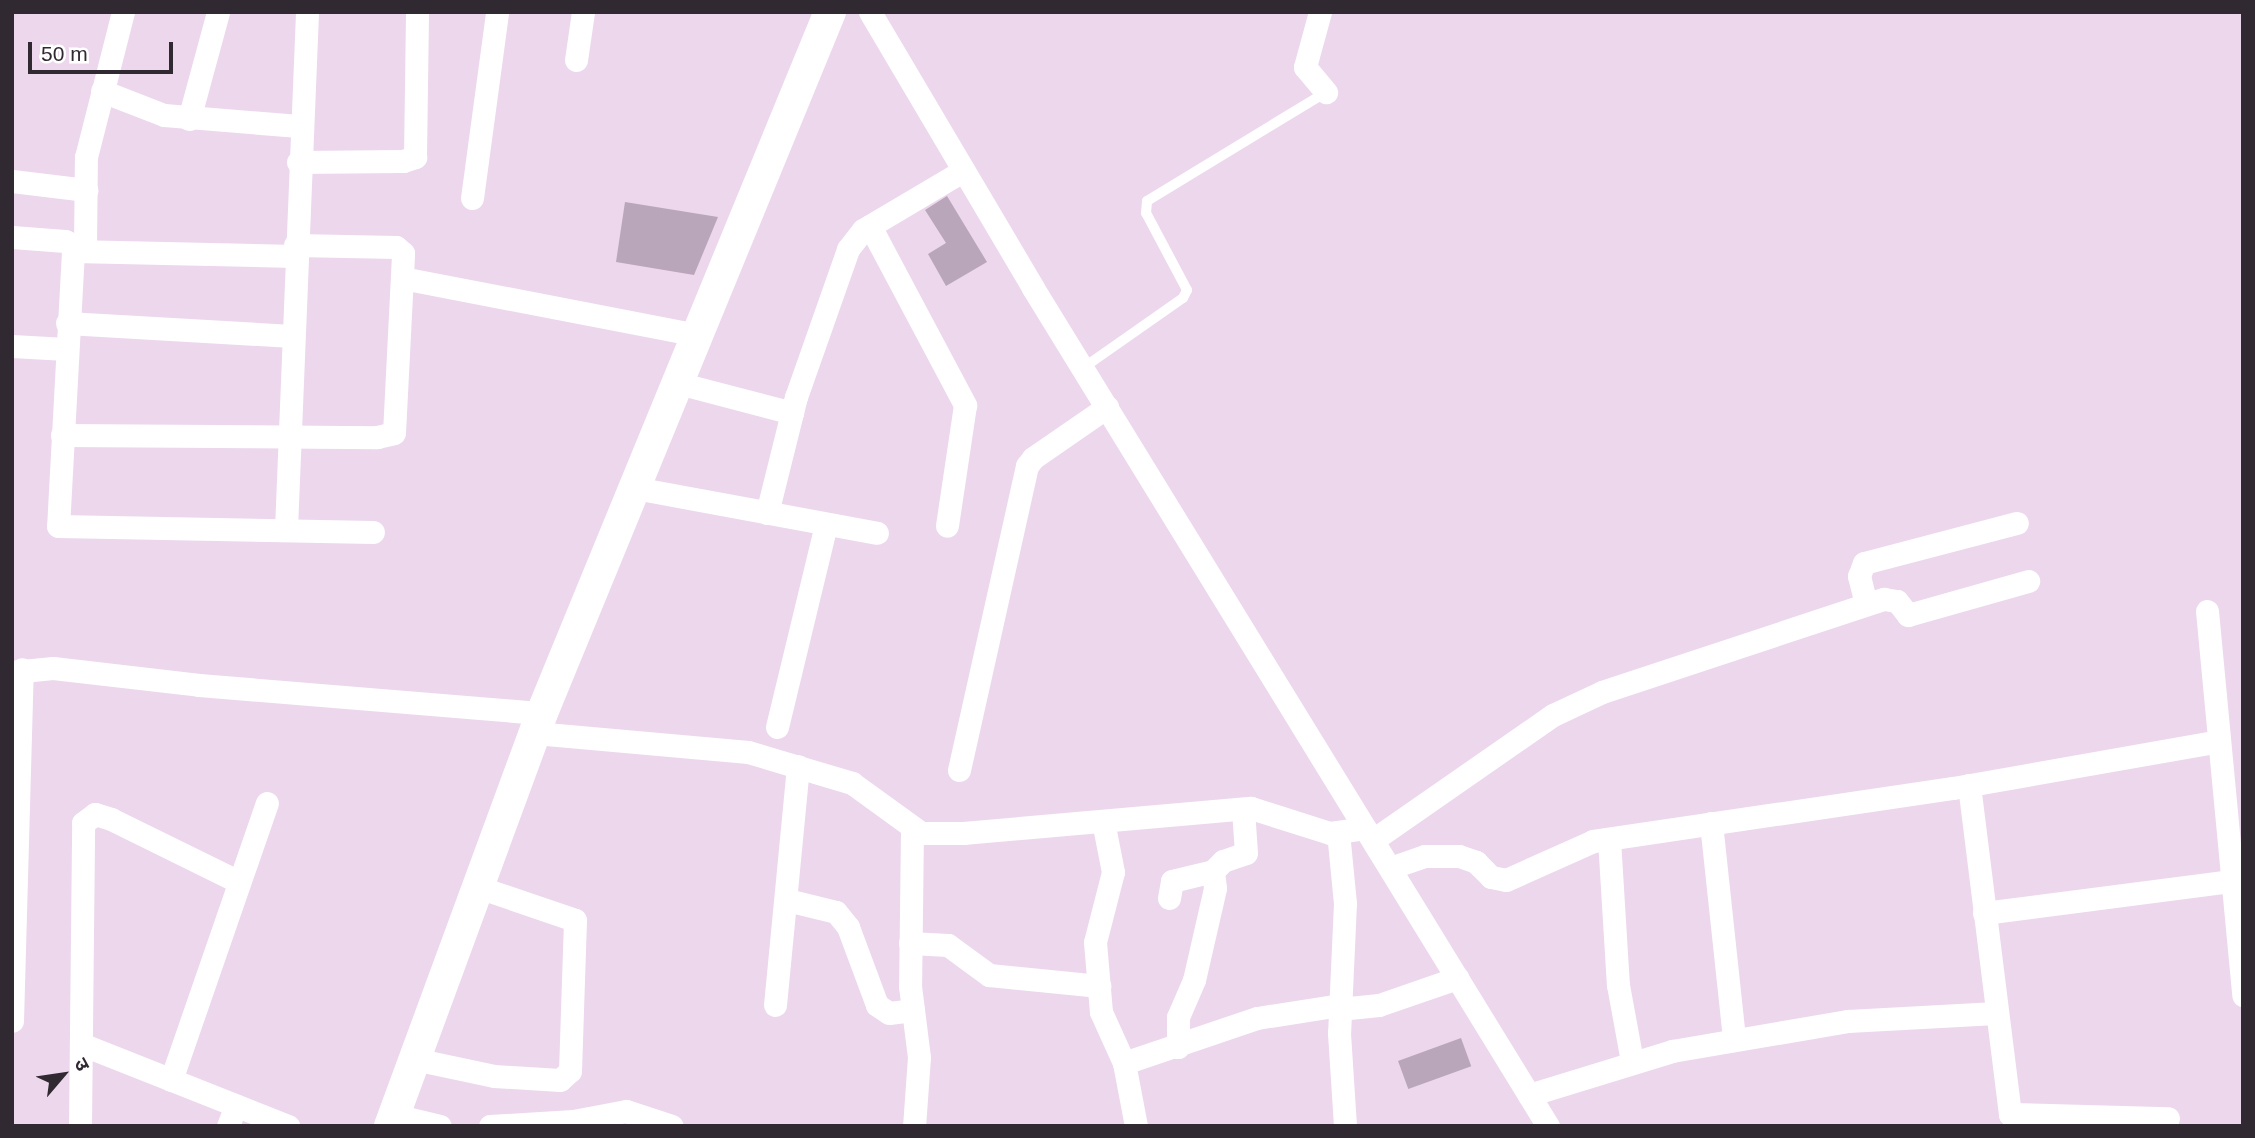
<!DOCTYPE html>
<meta charset="utf-8">
<style>
body{margin:0}
#map{position:relative;width:2255px;height:1138px;overflow:hidden;background:#ecd7ed;font-family:Arial,"Noto Sans Devanagari",sans-serif}
div>[style]{position:absolute}
.building>*{inset:0;background:#baa6bb;transform-origin:0 0}
.lane>*{height:10px;margin:-5px;padding:0 5px;transform-origin:5px;border-radius:5px;background:#fff}
.street>*{height:23px;margin:-11.5px;padding:0 11.5px;transform-origin:11.5px;border-radius:11.5px;background:#fff}
.secondary>*{height:32px;margin:-16px;padding:0 16px;transform-origin:16px;border-radius:16px;background:#fff}
span{translate:-50% -50%;white-space:nowrap;text-align:center;line-height:1.15;-webkit-text-stroke:6px #fff;paint-order:stroke}
.frame{position:absolute;inset:0;border:14px solid #312931;pointer-events:none}
.north{position:absolute;left:28px;top:1040px;width:70px;height:70px;-webkit-text-stroke:5px #fff;paint-order:stroke;rotate:61deg;font-size:19px;font-weight:700;line-height:28px;text-align:center;color:#312931}
.north::after{content:'';display:block;margin:auto;width:24px;height:32px;background:#312931;clip-path:polygon(50% 0,100% 100%,50% 72%,0 100%)}
.scale{position:absolute;left:28px;top:42px;width:145px;height:32px;box-sizing:border-box;border:4px solid #312931;border-top:0;padding-left:9px;font-size:21px;line-height:24px;white-space:nowrap;color:#312931;-webkit-text-stroke:5px #fff;paint-order:stroke}
</style>
<div id="map">
<div class="building">
<i style="clip-path:polygon(947px 196px,987px 262px,946px 286px,928px 254px,946px 243px,925px 210px)"></i>
<i style="clip-path:polygon(625px 202px,718px 217px,694px 275px,616px 262px)"></i>
<i style="left:1461px;top:1038px;width:30px;height:67px;rotate:70deg"></i>
</div>
<div class="lane">
<i style="left:1083px;top:368px;width:122px;rotate:-35deg"></i>
<i style="left:1183px;top:298px;width:9px;rotate:-63deg"></i>
<i style="left:1187px;top:290px;width:87px;rotate:-118deg"></i>
<i style="left:1146px;top:213px;width:12px;rotate:-85deg"></i>
<i style="left:1147px;top:201px;width:210px;rotate:-31.3deg"></i>
</div>
<div class="street">
<i style="left:870px;top:12px;width:321px;rotate:59.4deg"></i>
<i style="left:1033px;top:288px;width:984px;rotate:58.43deg"></i>
<i style="left:1320px;top:12px;width:57px;rotate:105.3deg"></i>
<i style="left:1305px;top:67px;width:33px;rotate:50deg"></i>
<i style="left:576px;top:60px;width:49px;rotate:-81.7deg"></i>
<i style="left:102px;top:91px;width:66px;rotate:21.2deg"></i>
<i style="left:164px;top:115px;width:135px;rotate:4.7deg"></i>
<i style="left:189px;top:119px;width:111px;rotate:-74.8deg"></i>
<i style="left:298px;top:162px;width:105px;rotate:-0.5deg"></i>
<i style="left:403px;top:161px;width:13px;rotate:-18deg"></i>
<i style="left:415px;top:157px;width:145px;rotate:-89.2deg"></i>
<i style="left:12px;top:181px;width:75px;rotate:6.9deg"></i>
<i style="left:472px;top:198px;width:188px;rotate:-82.3deg"></i>
<i style="left:870px;top:226px;width:203px;rotate:62deg"></i>
<i style="left:965px;top:405px;width:122px;rotate:98.5deg"></i>
<i style="left:12px;top:237px;width:53px;rotate:4.3deg"></i>
<i style="left:65px;top:241px;width:14px;rotate:25deg"></i>
<i style="left:85px;top:247px;width:90px;rotate:-89.4deg"></i>
<i style="left:86px;top:157px;width:150px;rotate:-75.7deg"></i>
<i style="left:295px;top:256px;width:222px;rotate:-178.7deg"></i>
<i style="left:73px;top:251px;width:275px;rotate:93.1deg"></i>
<i style="left:58px;top:526px;width:315px;rotate:1.1deg"></i>
<i style="left:402px;top:278px;width:301px;rotate:10.9deg"></i>
<i style="left:67px;top:323px;width:225px;rotate:3.3deg"></i>
<i style="left:12px;top:346px;width:54px;rotate:3.2deg"></i>
<i style="left:678px;top:383px;width:118px;rotate:14.7deg"></i>
<i style="left:62px;top:435px;width:315px;rotate:0.4deg"></i>
<i style="left:377px;top:437px;width:17px;rotate:-13deg"></i>
<i style="left:394px;top:433px;width:180px;rotate:-87.1deg"></i>
<i style="left:403px;top:253px;width:9px;rotate:-139deg"></i>
<i style="left:396px;top:247px;width:101px;rotate:-178.9deg"></i>
<i style="left:635px;top:488px;width:246px;rotate:10.5deg"></i>
<i style="left:767px;top:513px;width:120px;rotate:-76deg"></i>
<i style="left:796px;top:397px;width:157px;rotate:-70.6deg"></i>
<i style="left:848px;top:249px;width:24px;rotate:-52deg"></i>
<i style="left:863px;top:230px;width:117px;rotate:-30.7deg"></i>
<i style="left:286px;top:529px;width:517px;rotate:-87.67deg"></i>
<i style="left:1866px;top:604px;width:29px;rotate:-104deg"></i>
<i style="left:1859px;top:576px;width:14px;rotate:-69deg"></i>
<i style="left:1864px;top:563px;width:158px;rotate:-14.7deg"></i>
<i style="left:2207px;top:611px;width:386px;rotate:84.6deg"></i>
<i style="left:12px;top:672px;width:41px;rotate:-5.6deg"></i>
<i style="left:53px;top:668px;width:147px;rotate:6.6deg"></i>
<i style="left:199px;top:685px;width:344px;rotate:4.7deg"></i>
<i style="left:777px;top:727px;width:209px;rotate:-76.4deg"></i>
<i style="left:535px;top:733px;width:214px;rotate:5.1deg"></i>
<i style="left:748px;top:752px;width:109px;rotate:16.6deg"></i>
<i style="left:852px;top:783px;width:85px;rotate:35.9deg"></i>
<i style="left:921px;top:833px;width:42px"></i>
<i style="left:963px;top:833px;width:289px;rotate:-5deg"></i>
<i style="left:1251px;top:808px;width:83px;rotate:17.6deg"></i>
<i style="left:1330px;top:833px;width:35px;rotate:-8deg"></i>
<i style="left:959px;top:770px;width:312px;rotate:-77.4deg"></i>
<i style="left:1027px;top:466px;width:10px;rotate:-53deg"></i>
<i style="left:1033px;top:458px;width:90px;rotate:-34.6deg"></i>
<i style="left:1969px;top:785px;width:332px;rotate:82.9deg"></i>
<i style="left:2010px;top:1114px;width:158px;rotate:1.5deg"></i>
<i style="left:1103px;top:821px;width:52px;rotate:78.9deg"></i>
<i style="left:1113px;top:872px;width:72px;rotate:104.4deg"></i>
<i style="left:1095px;top:942px;width:70px;rotate:85.1deg"></i>
<i style="left:1101px;top:1012px;width:56px;rotate:65.7deg"></i>
<i style="left:1124px;top:1063px;width:64px;rotate:79.2deg"></i>
<i style="left:1711px;top:823px;width:218px;rotate:83.9deg"></i>
<i style="left:912px;top:830px;width:156px;rotate:90.7deg"></i>
<i style="left:910px;top:986px;width:72px;rotate:82.8deg"></i>
<i style="left:919px;top:1057px;width:69px;rotate:94.1deg"></i>
<i style="left:1338px;top:832px;width:71px;rotate:84.4deg"></i>
<i style="left:1345px;top:903px;width:130px;rotate:92.6deg"></i>
<i style="left:1339px;top:1033px;width:93px;rotate:86.3deg"></i>
<i style="left:1609px;top:839px;width:146px;rotate:86.5deg"></i>
<i style="left:1618px;top:985px;width:77px;rotate:79.6deg"></i>
<i style="left:1373px;top:840px;width:219px;rotate:-34.8deg"></i>
<i style="left:1553px;top:715px;width:54px;rotate:-25.1deg"></i>
<i style="left:1602px;top:692px;width:297px;rotate:-18.3deg"></i>
<i style="left:1884px;top:599px;width:13px;rotate:9deg"></i>
<i style="left:1897px;top:601px;width:18px;rotate:52deg"></i>
<i style="left:1908px;top:615px;width:125px;rotate:-15.8deg"></i>
<i style="left:1390px;top:868px;width:37px;rotate:-19deg"></i>
<i style="left:1425px;top:856px;width:34px"></i>
<i style="left:1459px;top:856px;width:18px;rotate:19deg"></i>
<i style="left:1476px;top:862px;width:21px;rotate:45deg"></i>
<i style="left:1491px;top:877px;width:15px;rotate:11deg"></i>
<i style="left:1506px;top:880px;width:95px;rotate:-24.1deg"></i>
<i style="left:1593px;top:841px;width:364px;rotate:-8.4deg"></i>
<i style="left:1953px;top:788px;width:270px;rotate:-10deg"></i>
<i style="left:1169px;top:898px;width:17px;rotate:-80deg"></i>
<i style="left:1172px;top:881px;width:42px;rotate:-13.7deg"></i>
<i style="left:1213px;top:871px;width:14px;rotate:-45deg"></i>
<i style="left:1223px;top:861px;width:24px;rotate:-19deg"></i>
<i style="left:1246px;top:853px;width:44px;rotate:-93.9deg"></i>
<i style="left:787px;top:900px;width:50px;rotate:13.8deg"></i>
<i style="left:836px;top:912px;width:19px;rotate:51deg"></i>
<i style="left:848px;top:927px;width:83px;rotate:69.6deg"></i>
<i style="left:877px;top:1005px;width:14px;rotate:34deg"></i>
<i style="left:889px;top:1013px;width:24px;rotate:-7deg"></i>
<i style="left:1984px;top:913px;width:250px;rotate:-7.4deg"></i>
<i style="left:910px;top:943px;width:38px;rotate:3deg"></i>
<i style="left:948px;top:945px;width:51px;rotate:36.2deg"></i>
<i style="left:989px;top:975px;width:111px;rotate:5.7deg"></i>
<i style="left:775px;top:1005px;width:240px;rotate:-84.5deg"></i>
<i style="left:1339px;top:1009px;width:40px;rotate:-5.7deg"></i>
<i style="left:1379px;top:1005px;width:83px;rotate:-19.1deg"></i>
<i style="left:12px;top:1021px;width:352px;rotate:-88.4deg"></i>
<i style="left:81px;top:1044px;width:223px;rotate:21.6deg"></i>
<i style="left:1178px;top:1047px;width:30px;rotate:-90deg"></i>
<i style="left:1178px;top:1017px;width:40px;rotate:-66.6deg"></i>
<i style="left:1194px;top:980px;width:94px;rotate:-77.1deg"></i>
<i style="left:1215px;top:888px;width:17px;rotate:-97deg"></i>
<i style="left:414px;top:1059px;width:82px;rotate:12deg"></i>
<i style="left:494px;top:1076px;width:66px;rotate:3.5deg"></i>
<i style="left:560px;top:1080px;width:13px;rotate:-42deg"></i>
<i style="left:570px;top:1071px;width:151px;rotate:-88.1deg"></i>
<i style="left:575px;top:920px;width:102px;rotate:-161.2deg"></i>
<i style="left:1124px;top:1063px;width:140px;rotate:-18.7deg"></i>
<i style="left:1257px;top:1018px;width:84px;rotate:-8.9deg"></i>
<i style="left:171px;top:1080px;width:293px;rotate:-70.9deg"></i>
<i style="left:1529px;top:1095px;width:150px;rotate:-17.1deg"></i>
<i style="left:1672px;top:1051px;width:179px;rotate:-9.7deg"></i>
<i style="left:1848px;top:1021px;width:148px;rotate:-3.1deg"></i>
<i style="left:394px;top:1115px;width:47px;rotate:13.4deg"></i>
<i style="left:80px;top:1126px;width:303px;rotate:-89.4deg"></i>
<i style="left:83px;top:823px;width:15px;rotate:-37deg"></i>
<i style="left:95px;top:814px;width:17px;rotate:17deg"></i>
<i style="left:111px;top:819px;width:143px;rotate:26.2deg"></i>
<i style="left:228px;top:1126px;width:22px;rotate:-69deg"></i>
<i style="left:490px;top:1126px;width:83px;rotate:-3.4deg"></i>
<i style="left:573px;top:1121px;width:54px;rotate:-10.7deg"></i>
<i style="left:626px;top:1111px;width:48px;rotate:18.1deg"></i>
</div>
<div class="secondary">
<i style="left:390px;top:1126px;width:440px;rotate:-69.8deg"></i>
<i style="left:542px;top:713px;width:758px;rotate:-67.67deg"></i>
</div>
<div class="frame"></div>
<div class="north">उ</div>
<div class="scale">50 m</div>
</div>
